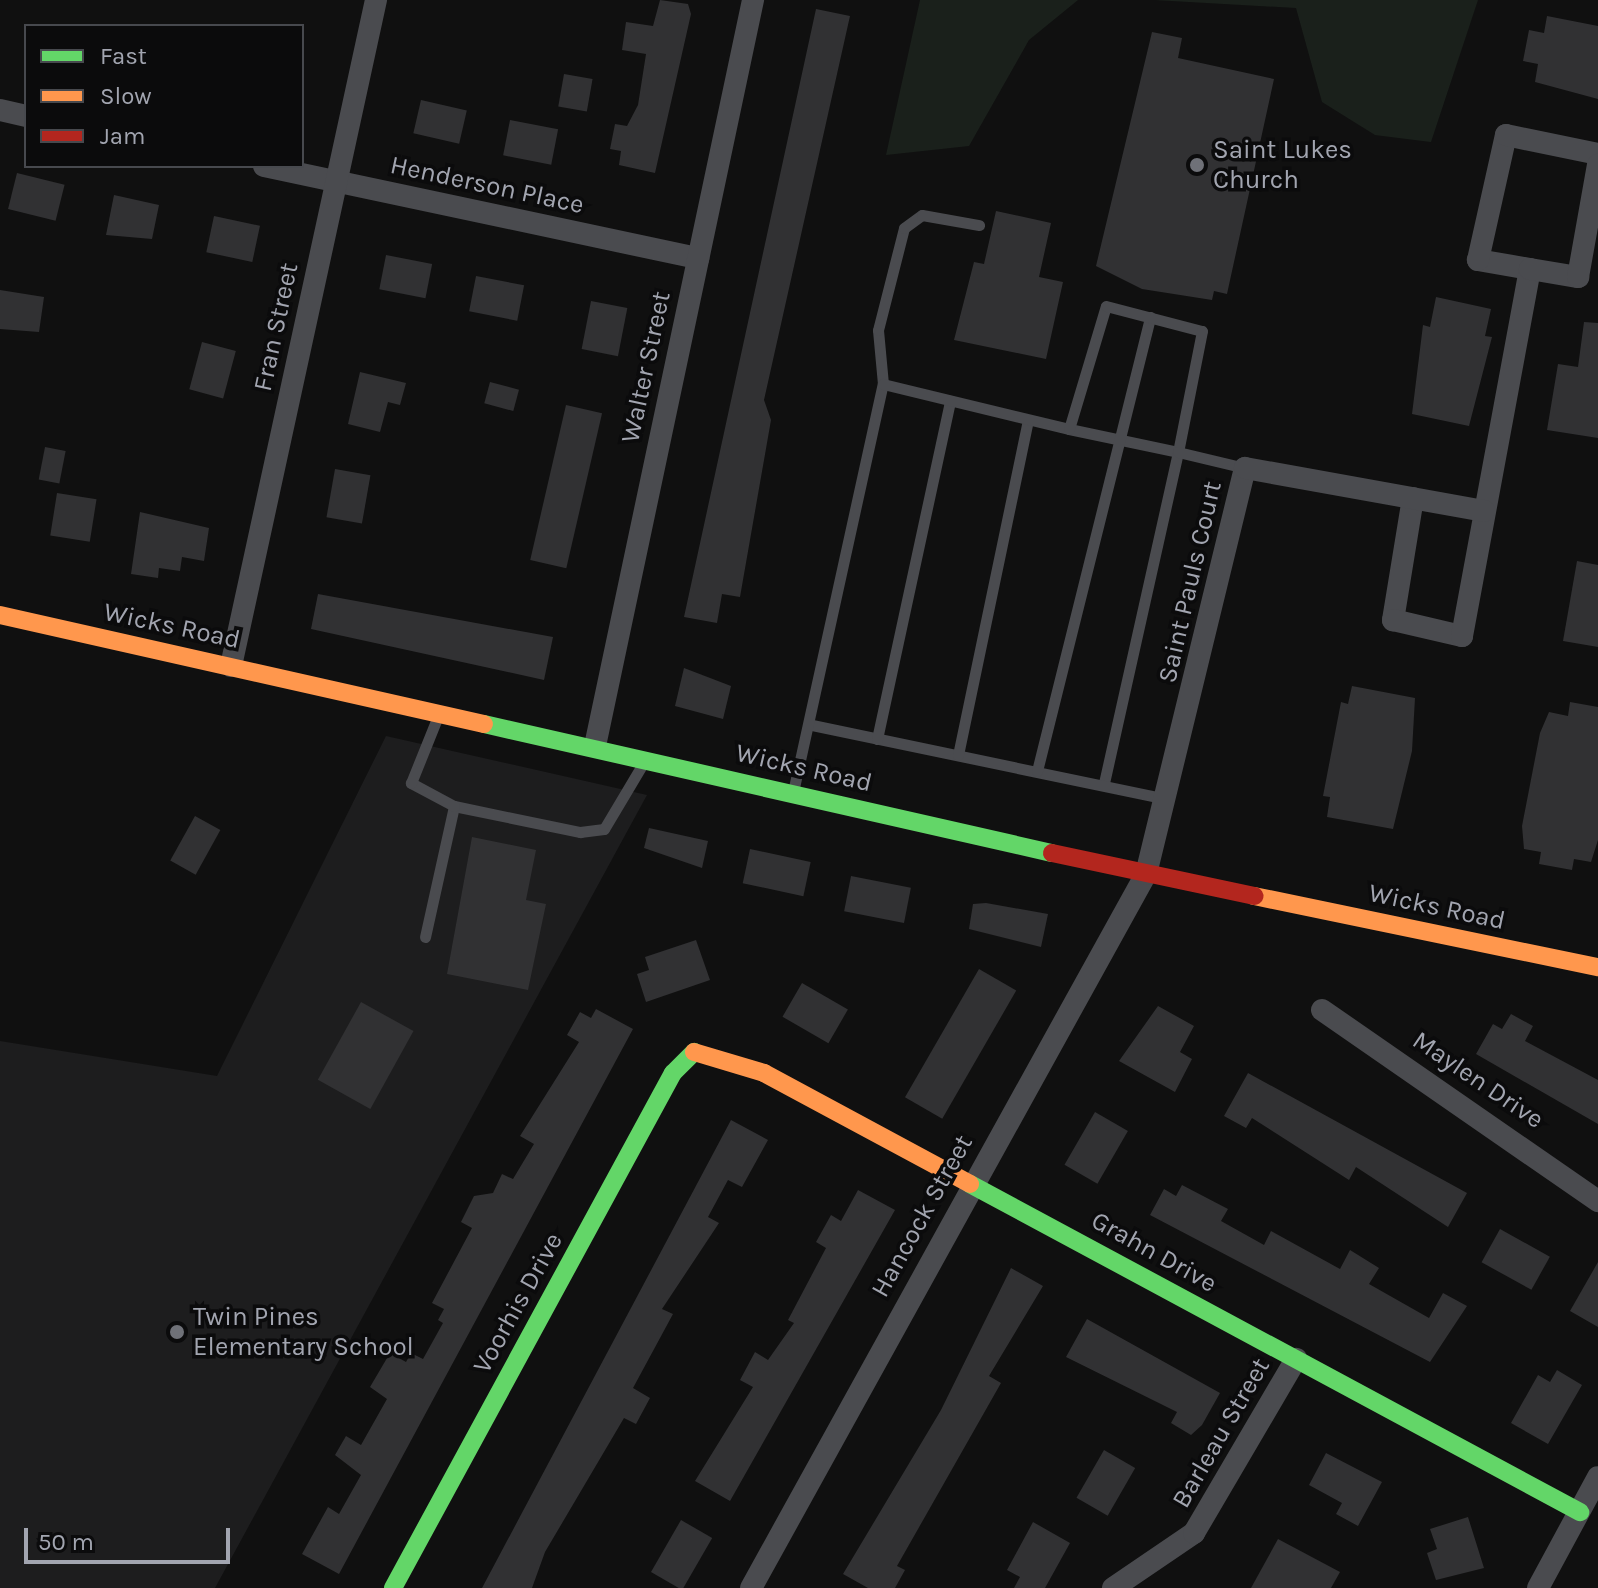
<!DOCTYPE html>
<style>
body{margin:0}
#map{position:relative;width:1598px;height:1588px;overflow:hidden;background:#101010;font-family:Karla,sans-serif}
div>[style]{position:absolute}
.built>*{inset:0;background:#1d1d1e}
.green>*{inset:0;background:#1a201b}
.building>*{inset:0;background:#313133;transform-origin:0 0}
.lane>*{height:11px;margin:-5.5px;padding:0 5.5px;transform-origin:5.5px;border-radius:5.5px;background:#4a4b4f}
.street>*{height:22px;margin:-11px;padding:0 11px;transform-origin:11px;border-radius:11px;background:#4a4b4f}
.fast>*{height:18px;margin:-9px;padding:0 9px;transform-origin:9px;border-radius:9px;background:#63d668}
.slow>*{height:18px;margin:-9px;padding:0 9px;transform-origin:9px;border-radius:9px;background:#ff974d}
.jam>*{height:18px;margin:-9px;padding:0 9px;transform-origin:9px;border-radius:9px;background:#b3261e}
.dots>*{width:22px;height:22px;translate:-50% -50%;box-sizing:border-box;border:4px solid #0b0b0c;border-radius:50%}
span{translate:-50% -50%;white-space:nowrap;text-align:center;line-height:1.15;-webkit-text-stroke:7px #0b0b0c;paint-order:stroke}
.poi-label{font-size:26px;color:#a2a5b0}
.left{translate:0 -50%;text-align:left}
.street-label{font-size:26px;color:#a2a5b0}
.legend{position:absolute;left:24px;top:24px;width:280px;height:144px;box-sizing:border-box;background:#0b0b0c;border:2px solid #47494e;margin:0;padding:10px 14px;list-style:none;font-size:24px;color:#a2a5b0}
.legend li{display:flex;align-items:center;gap:16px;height:40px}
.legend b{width:40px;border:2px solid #47494e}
.scale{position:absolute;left:24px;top:1528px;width:206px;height:36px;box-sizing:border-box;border:4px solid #a2a5b0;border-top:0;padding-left:10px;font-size:24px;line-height:28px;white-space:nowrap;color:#a2a5b0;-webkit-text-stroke:6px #0b0b0c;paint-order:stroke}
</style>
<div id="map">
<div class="built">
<i style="clip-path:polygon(386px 736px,647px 795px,215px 1588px,0 1588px,0 1041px,217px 1076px)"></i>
</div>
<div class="green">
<i style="clip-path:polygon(920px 0,1078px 0,1029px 40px,969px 146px,886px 155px)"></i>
<i style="clip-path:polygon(1154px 0,1478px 0,1431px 142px,1375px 135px,1322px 102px,1296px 8px)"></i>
</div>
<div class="building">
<i style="clip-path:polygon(660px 0,688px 4px,691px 14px,655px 173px,619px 165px,621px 151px,610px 149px,615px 124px,627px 126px,638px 105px,646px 54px,622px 50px,626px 22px,653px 26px)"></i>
<i style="clip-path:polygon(816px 9px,850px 16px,764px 400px,771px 420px,740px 597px,722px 594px,717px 623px,684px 617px)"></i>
<i style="clip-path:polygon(1547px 16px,1598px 26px,1598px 99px,1535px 82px,1538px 64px,1523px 61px,1529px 30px,1544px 33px)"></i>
<i style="clip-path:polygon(1152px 32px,1182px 38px,1178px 58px,1274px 79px,1227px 294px,1214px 291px,1212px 300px,1142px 289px,1096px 266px)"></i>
<i style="left:564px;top:74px;width:29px;height:33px;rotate:10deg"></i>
<i style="left:421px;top:100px;width:47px;height:34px;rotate:13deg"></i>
<i style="left:510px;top:120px;width:49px;height:36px;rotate:11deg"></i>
<i style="left:17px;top:173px;width:49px;height:37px;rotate:14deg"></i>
<i style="clip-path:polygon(114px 195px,159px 205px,152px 239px,106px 235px)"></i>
<i style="clip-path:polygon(996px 211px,1051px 223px,1039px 277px,1063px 282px,1046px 359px,954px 340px,974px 262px,984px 264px)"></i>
<i style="left:214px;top:216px;width:47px;height:37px;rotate:12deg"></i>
<i style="left:386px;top:255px;width:47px;height:35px;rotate:11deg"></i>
<i style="left:476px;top:276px;width:49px;height:36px;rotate:11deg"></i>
<i style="clip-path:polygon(0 290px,44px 297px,39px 332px,0 329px)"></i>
<i style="clip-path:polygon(1436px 297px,1491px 309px,1485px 336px,1492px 337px,1469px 426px,1412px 414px,1423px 325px,1430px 327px)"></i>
<i style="left:591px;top:301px;width:37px;height:49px;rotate:11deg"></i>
<i style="clip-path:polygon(1584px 322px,1598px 323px,1598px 438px,1547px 430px,1558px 364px,1578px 367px)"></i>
<i style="left:202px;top:342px;width:35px;height:49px;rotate:15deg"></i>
<i style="clip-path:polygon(360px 372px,406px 383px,400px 405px,388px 402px,380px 432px,348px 424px)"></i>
<i style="left:490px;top:382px;width:30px;height:22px;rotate:15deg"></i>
<i style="left:566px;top:405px;width:37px;height:159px;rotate:13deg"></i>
<i style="left:45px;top:447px;width:21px;height:33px;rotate:11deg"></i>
<i style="left:335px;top:469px;width:36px;height:49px;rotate:10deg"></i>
<i style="left:57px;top:493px;width:40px;height:43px;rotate:9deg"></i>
<i style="clip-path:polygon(140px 512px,209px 528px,204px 561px,182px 557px,180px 571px,159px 568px,158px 578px,131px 574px)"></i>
<i style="clip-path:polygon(1577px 561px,1598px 565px,1598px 647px,1563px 641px)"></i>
<i style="clip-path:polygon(318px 594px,553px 637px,544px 680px,311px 629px)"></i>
<i style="clip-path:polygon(684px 668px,731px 686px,723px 719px,675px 706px)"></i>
<i style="clip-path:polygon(1352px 686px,1415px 698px,1412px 751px,1393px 829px,1327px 817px,1330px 797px,1323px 796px,1341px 702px,1348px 704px)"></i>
<i style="clip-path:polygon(1570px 702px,1598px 707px,1598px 840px,1591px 862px,1574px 859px,1572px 870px,1539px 864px,1541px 852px,1524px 849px,1522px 826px,1540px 733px,1549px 712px,1568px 716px)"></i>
<i style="left:195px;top:816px;width:29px;height:51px;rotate:29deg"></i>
<i style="clip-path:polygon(649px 828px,708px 841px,702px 868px,644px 848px)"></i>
<i style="clip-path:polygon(472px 837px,536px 850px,526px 900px,546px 904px,528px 990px,447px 974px)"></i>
<i style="left:750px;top:849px;width:62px;height:35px;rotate:12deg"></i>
<i style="left:851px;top:876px;width:61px;height:36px;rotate:11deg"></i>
<i style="clip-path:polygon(986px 903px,1048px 914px,1041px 947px,969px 929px,973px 904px)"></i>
<i style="clip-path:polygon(696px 940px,710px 980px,646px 1002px,637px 974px,649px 970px,645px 957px)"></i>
<i style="left:979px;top:969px;width:43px;height:148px;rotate:30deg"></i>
<i style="left:802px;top:983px;width:53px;height:39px;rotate:30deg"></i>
<i style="left:361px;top:1002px;width:60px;height:89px;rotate:29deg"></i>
<i style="clip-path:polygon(1158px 1006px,1194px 1026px,1180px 1052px,1192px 1059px,1175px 1092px,1119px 1061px)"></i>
<i style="clip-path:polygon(596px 1009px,633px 1029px,339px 1574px,302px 1554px,328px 1507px,339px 1514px,361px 1475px,335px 1455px,346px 1436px,361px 1445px,387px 1399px,370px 1387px,390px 1353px,406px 1362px,411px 1353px,423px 1359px,443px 1323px,438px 1320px,444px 1309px,432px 1303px,472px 1228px,461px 1222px,474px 1196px,493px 1193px,502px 1174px,513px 1179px,534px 1144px,520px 1136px,579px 1042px,567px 1035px,580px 1012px,591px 1018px)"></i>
<i style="clip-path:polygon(1511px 1014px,1533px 1026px,1525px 1041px,1598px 1080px,1598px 1124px,1476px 1054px,1493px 1024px,1502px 1029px)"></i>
<i style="clip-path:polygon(1248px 1073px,1467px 1193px,1448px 1227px,1356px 1167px,1349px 1180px,1252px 1118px,1246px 1128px,1224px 1116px)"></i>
<i style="left:1095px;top:1112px;width:38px;height:61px;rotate:30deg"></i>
<i style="clip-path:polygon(731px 1120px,768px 1140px,742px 1187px,728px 1180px,708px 1217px,719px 1223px,662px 1309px,673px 1314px,633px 1388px,650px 1398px,636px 1424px,624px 1418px,545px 1552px,532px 1588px,482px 1588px)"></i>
<i style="clip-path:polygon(1182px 1185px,1228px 1209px,1221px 1221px,1264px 1245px,1271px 1231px,1340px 1269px,1350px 1250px,1379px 1268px,1369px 1284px,1429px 1318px,1443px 1293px,1467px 1306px,1430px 1362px,1150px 1215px,1164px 1189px,1176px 1196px)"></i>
<i style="clip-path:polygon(858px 1190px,895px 1210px,730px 1501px,695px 1481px,753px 1387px,740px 1380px,755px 1352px,768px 1360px,794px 1323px,788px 1320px,826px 1248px,816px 1242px,831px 1215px,841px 1221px)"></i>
<i style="left:1500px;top:1229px;width:57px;height:38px;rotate:29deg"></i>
<i style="clip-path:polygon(1598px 1262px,1598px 1327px,1570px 1311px)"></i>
<i style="clip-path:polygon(1011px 1268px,1043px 1286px,989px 1376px,1001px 1383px,897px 1566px,905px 1570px,895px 1588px,868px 1588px,843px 1574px,941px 1410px)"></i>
<i style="clip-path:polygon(1087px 1319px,1220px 1393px,1202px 1425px,1191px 1435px,1171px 1423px,1177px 1412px,1066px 1357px)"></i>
<i style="clip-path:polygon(1557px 1370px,1582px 1385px,1548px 1444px,1511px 1423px,1538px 1375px,1550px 1382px)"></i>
<i style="left:1104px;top:1450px;width:36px;height:55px;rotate:30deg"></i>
<i style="clip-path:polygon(1326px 1453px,1382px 1482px,1358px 1526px,1336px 1514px,1342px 1503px,1309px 1485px)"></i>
<i style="clip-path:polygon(1468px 1517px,1484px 1568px,1436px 1580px,1427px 1553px,1437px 1549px,1430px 1529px)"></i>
<i style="left:681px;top:1520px;width:36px;height:60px;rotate:30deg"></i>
<i style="clip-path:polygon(1033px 1522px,1070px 1543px,1045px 1588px,1014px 1588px,1020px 1577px,1007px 1570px)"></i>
<i style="clip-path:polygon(1278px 1539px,1340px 1572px,1331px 1588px,1251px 1588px)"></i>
</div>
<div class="lane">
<i style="left:883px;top:384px;width:54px;rotate:-95.3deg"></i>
<i style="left:878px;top:330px;width:105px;rotate:-75.7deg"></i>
<i style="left:904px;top:228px;width:22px;rotate:-36deg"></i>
<i style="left:922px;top:215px;width:58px;rotate:10deg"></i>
<i style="left:1069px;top:429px;width:111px;rotate:11.9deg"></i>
<i style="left:1178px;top:452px;width:340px;rotate:102.6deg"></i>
<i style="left:812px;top:725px;width:363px;rotate:11.8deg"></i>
<i style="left:877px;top:739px;width:346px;rotate:-77.8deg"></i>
<i style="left:958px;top:755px;width:341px;rotate:-78.2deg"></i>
<i style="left:1037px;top:771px;width:468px;rotate:-76deg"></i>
<i style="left:793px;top:792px;width:418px;rotate:-77.6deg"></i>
<i style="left:883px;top:384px;width:191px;rotate:13.6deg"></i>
<i style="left:1069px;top:429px;width:128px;rotate:-73.3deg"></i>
<i style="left:1106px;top:306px;width:99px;rotate:14.6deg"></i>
<i style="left:1202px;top:331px;width:123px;rotate:101.2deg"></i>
<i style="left:1178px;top:452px;width:69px;rotate:13.4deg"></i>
<i style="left:454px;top:806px;width:129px;rotate:11.7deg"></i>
<i style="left:580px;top:832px;width:24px;rotate:-7deg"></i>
<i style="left:604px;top:829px;width:78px;rotate:-59.2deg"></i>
<i style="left:425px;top:937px;width:134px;rotate:-77.5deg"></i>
<i style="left:454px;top:806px;width:49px;rotate:-151.9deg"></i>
<i style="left:411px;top:783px;width:72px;rotate:-68.1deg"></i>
</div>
<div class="street">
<i style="left:0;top:110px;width:27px;rotate:13deg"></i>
<i style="left:264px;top:166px;width:444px;rotate:12deg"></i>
<i style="left:1530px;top:269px;width:53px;rotate:-170.2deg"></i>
<i style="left:1478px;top:260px;width:128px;rotate:-77.4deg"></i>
<i style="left:1506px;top:135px;width:94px;rotate:11.7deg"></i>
<i style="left:1413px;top:498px;width:124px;rotate:99.3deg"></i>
<i style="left:1393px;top:620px;width:71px;rotate:13.1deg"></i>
<i style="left:1462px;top:636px;width:373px;rotate:-79.5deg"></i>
<i style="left:1530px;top:269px;width:49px;rotate:9.5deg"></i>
<i style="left:1578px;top:277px;width:114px;rotate:-79.9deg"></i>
<i style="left:231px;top:666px;width:682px;rotate:-77.72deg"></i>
<i style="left:595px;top:746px;width:763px;rotate:-78.04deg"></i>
<i style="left:1322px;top:1010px;width:336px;rotate:34.7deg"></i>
<i style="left:751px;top:1588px;width:816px;rotate:-61.05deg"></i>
<i style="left:1146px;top:874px;width:418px;rotate:-76.3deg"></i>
<i style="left:1245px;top:468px;width:243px;rotate:10.2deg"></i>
<i style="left:1113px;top:1588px;width:98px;rotate:-34.2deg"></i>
<i style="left:1194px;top:1533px;width:202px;rotate:-59.6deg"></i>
<i style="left:1538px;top:1588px;width:126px;rotate:-61.6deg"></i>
</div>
<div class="fast">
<i style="left:484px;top:724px;width:582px;rotate:12.8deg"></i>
<i style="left:970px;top:1184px;width:693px;rotate:28.27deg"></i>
<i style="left:393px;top:1588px;width:586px;rotate:-61.47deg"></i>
<i style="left:673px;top:1073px;width:30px;rotate:-45deg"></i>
</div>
<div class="slow">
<i style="left:0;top:615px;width:496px;rotate:12.7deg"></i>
<i style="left:1254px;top:896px;width:351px;rotate:11.7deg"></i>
<i style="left:694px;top:1052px;width:73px;rotate:16.7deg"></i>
<i style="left:764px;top:1073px;width:234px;rotate:28.3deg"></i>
</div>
<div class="jam">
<i style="left:1052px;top:853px;width:207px;rotate:12deg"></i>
</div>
<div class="dots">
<i style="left:1197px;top:165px;background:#6f7178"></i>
<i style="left:177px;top:1332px;background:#6f7178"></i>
</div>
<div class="poi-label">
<span class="left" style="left:1213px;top:165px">Saint Lukes<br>Church</span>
<span class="left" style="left:193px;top:1332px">Twin Pines<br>Elementary School</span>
</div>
<div class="street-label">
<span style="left:487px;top:185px;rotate:12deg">Henderson Place</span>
<span style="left:276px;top:327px;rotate:-78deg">Fran Street</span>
<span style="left:646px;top:367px;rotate:-78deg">Walter Street</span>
<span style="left:1190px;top:582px;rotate:-77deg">Saint Pauls Court</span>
<span style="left:172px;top:626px;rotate:12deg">Wicks Road</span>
<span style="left:804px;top:768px;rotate:13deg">Wicks Road</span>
<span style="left:1437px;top:907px;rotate:12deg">Wicks Road</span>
<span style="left:1478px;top:1080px;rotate:34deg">Maylen Drive</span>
<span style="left:922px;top:1216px;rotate:-61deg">Hancock Street</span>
<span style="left:1154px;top:1252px;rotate:29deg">Grahn Drive</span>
<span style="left:518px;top:1303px;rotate:-61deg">Voorhis Drive</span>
<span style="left:1221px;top:1433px;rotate:-60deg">Barleau Street</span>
</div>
<ul class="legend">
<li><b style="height:10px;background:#63d668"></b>Fast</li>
<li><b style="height:10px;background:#ff974d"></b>Slow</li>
<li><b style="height:10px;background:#b3261e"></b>Jam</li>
</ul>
<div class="scale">50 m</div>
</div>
